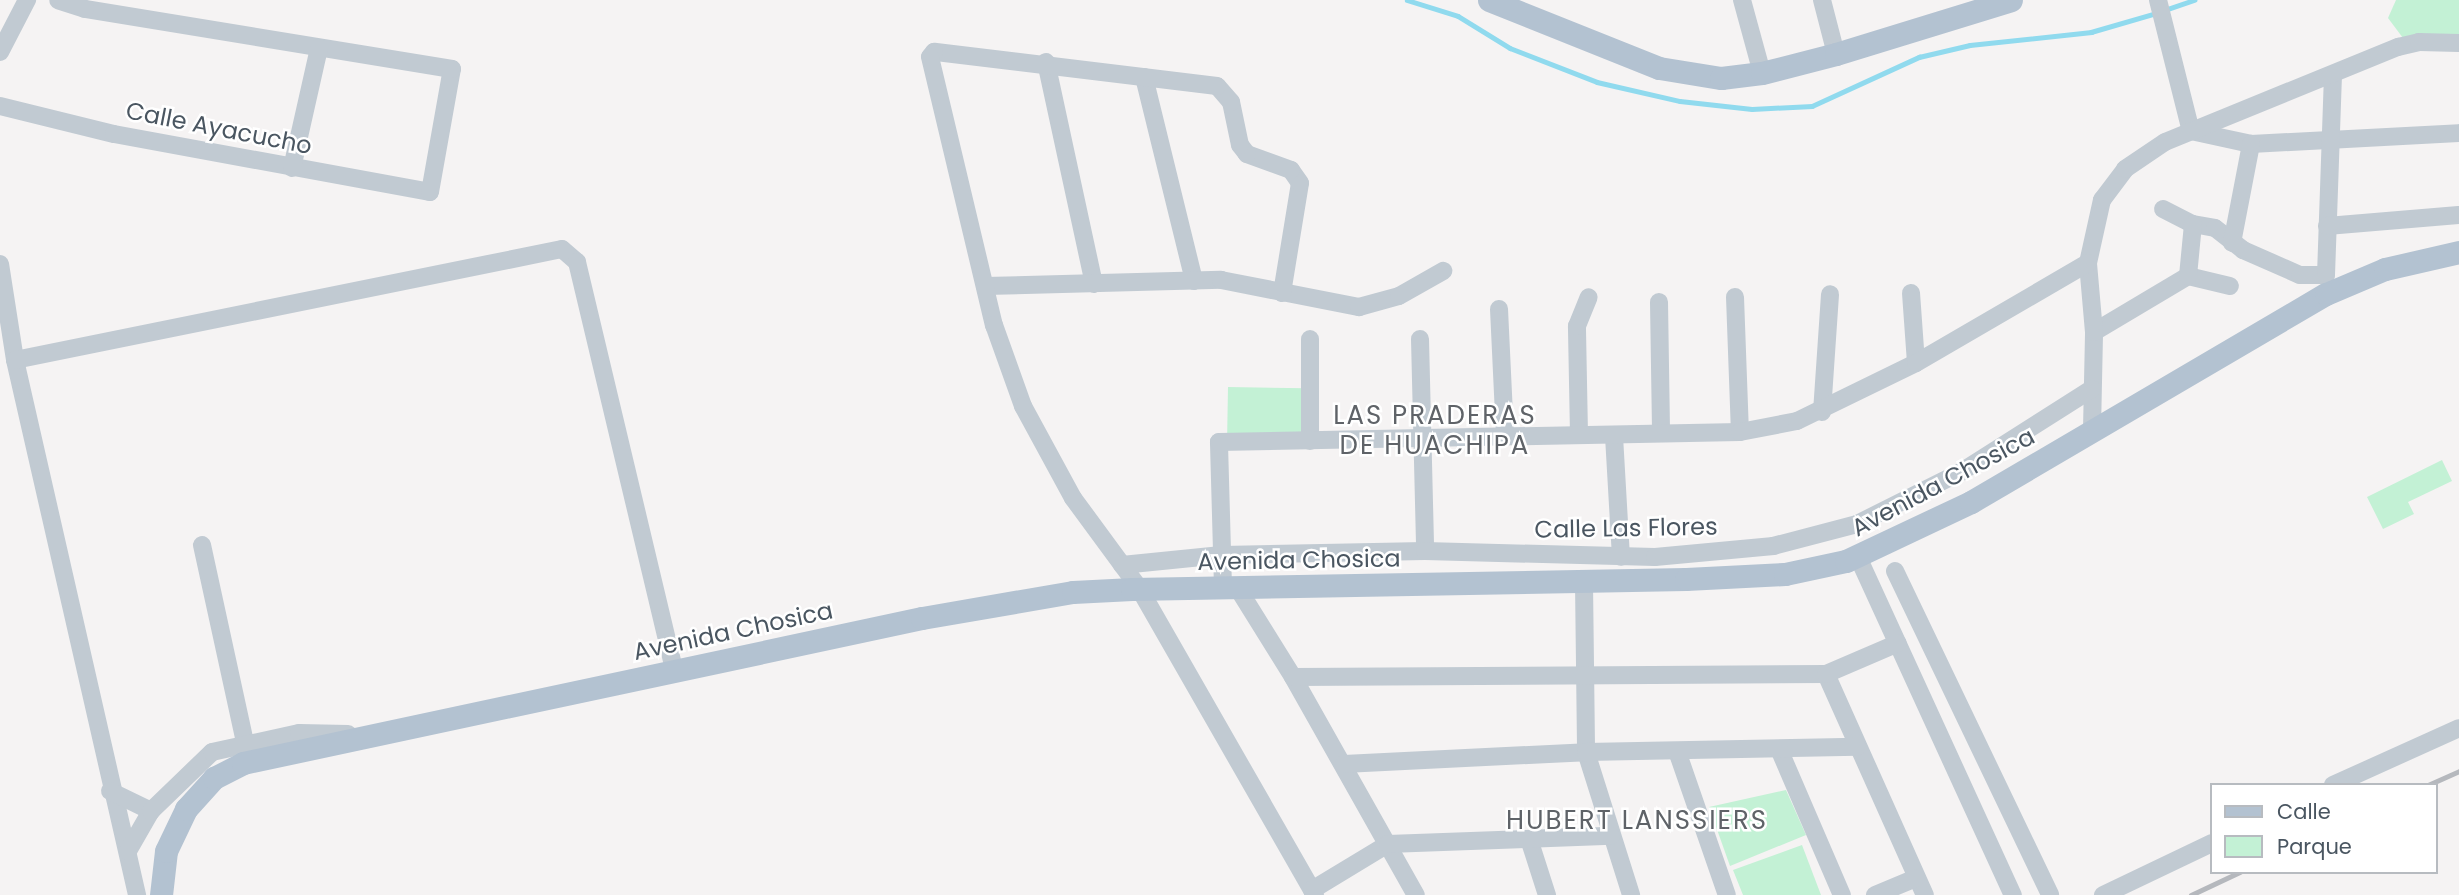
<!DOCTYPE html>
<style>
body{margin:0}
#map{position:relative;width:2459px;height:895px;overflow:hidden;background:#f5f3f3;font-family:Poppins,sans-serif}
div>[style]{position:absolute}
.green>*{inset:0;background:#c3f1d5;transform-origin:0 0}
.stream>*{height:4.5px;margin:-2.25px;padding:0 2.25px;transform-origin:2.25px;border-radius:2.25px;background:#90daee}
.minor>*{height:18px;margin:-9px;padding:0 9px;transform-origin:9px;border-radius:9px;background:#c1cad2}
.major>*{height:23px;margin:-11.5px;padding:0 11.5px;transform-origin:11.5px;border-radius:11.5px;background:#b3c2d1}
.rail>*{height:4.5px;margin:-2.25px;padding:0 2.25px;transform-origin:2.25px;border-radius:2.25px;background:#b5b8bd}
span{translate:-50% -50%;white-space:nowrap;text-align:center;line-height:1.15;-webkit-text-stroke:5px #fff;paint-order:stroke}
.street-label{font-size:24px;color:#4a5661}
.neighbourhood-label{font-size:26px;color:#5f6368;letter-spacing:2px}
.legend{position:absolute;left:2210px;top:783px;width:228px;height:91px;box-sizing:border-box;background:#fff;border:2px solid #b7bbc0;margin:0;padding:9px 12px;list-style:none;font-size:21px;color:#4a5661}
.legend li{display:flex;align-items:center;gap:14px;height:35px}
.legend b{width:35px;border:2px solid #b7bbc0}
</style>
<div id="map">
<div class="green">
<i style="clip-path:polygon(2396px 0,2459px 0,2459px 37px,2403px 38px,2388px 18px)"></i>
<i style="left:1228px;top:387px;width:78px;height:50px;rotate:1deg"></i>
<i style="clip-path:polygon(2442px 460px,2452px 481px,2408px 502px,2414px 514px,2383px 529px,2367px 497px)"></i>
<i style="clip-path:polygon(1786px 790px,1806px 835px,1730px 866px,1709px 807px)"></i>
<i style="clip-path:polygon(1802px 845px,1821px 895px,1743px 895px,1733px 870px)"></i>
</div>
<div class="stream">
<i style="left:1407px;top:0;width:53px;rotate:17.4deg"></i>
<i style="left:1458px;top:16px;width:61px;rotate:31.6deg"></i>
<i style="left:1510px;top:48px;width:93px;rotate:21.3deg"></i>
<i style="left:1597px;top:82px;width:85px;rotate:12.9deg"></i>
<i style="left:1680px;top:101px;width:72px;rotate:6.3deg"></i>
<i style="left:1752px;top:109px;width:60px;rotate:-2.9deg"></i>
<i style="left:1812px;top:106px;width:118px;rotate:-24.6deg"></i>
<i style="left:1919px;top:57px;width:52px;rotate:-13.2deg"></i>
<i style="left:1970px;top:45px;width:122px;rotate:-6.1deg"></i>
<i style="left:2091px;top:32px;width:69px;rotate:-16.1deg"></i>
<i style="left:2165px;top:10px;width:31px;rotate:-19deg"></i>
</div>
<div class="minor">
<i style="left:1742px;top:0;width:76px;rotate:74.7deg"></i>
<i style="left:1822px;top:0;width:56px;rotate:75.5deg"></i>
<i style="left:2158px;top:0;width:135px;rotate:75.9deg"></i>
<i style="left:2191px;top:131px;width:61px;rotate:12.2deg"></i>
<i style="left:2251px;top:144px;width:208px;rotate:-3deg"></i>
<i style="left:0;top:52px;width:59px;rotate:-62.6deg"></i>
<i style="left:1046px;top:62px;width:227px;rotate:77.8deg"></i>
<i style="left:1144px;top:77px;width:210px;rotate:76.2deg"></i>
<i style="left:0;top:106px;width:117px;rotate:13.8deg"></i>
<i style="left:114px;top:134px;width:321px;rotate:10.4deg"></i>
<i style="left:430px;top:192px;width:125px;rotate:-79.9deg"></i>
<i style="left:452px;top:69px;width:372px;rotate:-170.7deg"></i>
<i style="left:85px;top:9px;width:28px;rotate:-162deg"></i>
<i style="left:292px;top:168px;width:123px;rotate:-77.3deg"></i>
<i style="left:2163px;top:209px;width:34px;rotate:27deg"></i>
<i style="left:2193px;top:224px;width:22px;rotate:10deg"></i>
<i style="left:2215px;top:228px;width:36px;rotate:38deg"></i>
<i style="left:2243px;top:250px;width:62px;rotate:23.7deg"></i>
<i style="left:2300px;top:275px;width:26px"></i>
<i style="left:2326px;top:275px;width:198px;rotate:-88deg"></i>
<i style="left:2327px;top:226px;width:132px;rotate:-4.8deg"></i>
<i style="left:2232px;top:243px;width:101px;rotate:-79.1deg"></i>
<i style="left:0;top:264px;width:97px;rotate:81.1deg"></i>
<i style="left:15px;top:360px;width:549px;rotate:77.15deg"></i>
<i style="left:2188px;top:276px;width:43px;rotate:13.4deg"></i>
<i style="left:985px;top:286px;width:236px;rotate:-1.5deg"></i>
<i style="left:1221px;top:280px;width:141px;rotate:11.1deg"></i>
<i style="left:1359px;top:307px;width:41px;rotate:-15.4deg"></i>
<i style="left:1399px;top:296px;width:51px;rotate:-29.6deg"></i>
<i style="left:1282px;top:293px;width:111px;rotate:-80.7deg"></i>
<i style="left:1300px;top:183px;width:16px;rotate:-125deg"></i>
<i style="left:1291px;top:170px;width:47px;rotate:-160deg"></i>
<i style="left:1247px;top:154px;width:11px;rotate:-128deg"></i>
<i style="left:1240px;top:145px;width:44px;rotate:-101.8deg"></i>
<i style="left:1231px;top:102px;width:21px;rotate:-131deg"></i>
<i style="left:1217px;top:86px;width:285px;rotate:-173.1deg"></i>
<i style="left:934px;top:52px;width:6px;rotate:129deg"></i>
<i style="left:930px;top:57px;width:276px;rotate:76.6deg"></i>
<i style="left:994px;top:325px;width:86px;rotate:70.3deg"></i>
<i style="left:1023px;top:406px;width:105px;rotate:61.5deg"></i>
<i style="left:1073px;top:498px;width:112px;rotate:53.7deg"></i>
<i style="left:1139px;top:588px;width:354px;rotate:60.2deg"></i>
<i style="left:1911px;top:293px;width:70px;rotate:85.9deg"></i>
<i style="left:1735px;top:297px;width:135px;rotate:87.9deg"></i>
<i style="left:1659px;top:302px;width:131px;rotate:89.1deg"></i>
<i style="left:1499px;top:309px;width:128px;rotate:87.3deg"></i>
<i style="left:2094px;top:332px;width:109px;rotate:-30.8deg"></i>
<i style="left:2188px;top:276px;width:52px;rotate:-84.5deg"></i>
<i style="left:1420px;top:339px;width:212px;rotate:88.6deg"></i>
<i style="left:15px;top:360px;width:558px;rotate:-11.47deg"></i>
<i style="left:562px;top:249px;width:20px;rotate:41deg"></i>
<i style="left:577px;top:262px;width:419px;rotate:76.6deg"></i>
<i style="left:1822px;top:412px;width:118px;rotate:-86.1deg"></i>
<i style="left:2092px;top:430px;width:98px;rotate:-88.8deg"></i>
<i style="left:2094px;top:332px;width:69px;rotate:-95deg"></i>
<i style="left:2088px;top:263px;width:65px;rotate:-77.5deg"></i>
<i style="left:2102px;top:200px;width:39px;rotate:-53deg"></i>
<i style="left:2125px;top:169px;width:48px;rotate:-34deg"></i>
<i style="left:2165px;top:142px;width:252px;rotate:-22.2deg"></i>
<i style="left:2398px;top:47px;width:22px;rotate:-13deg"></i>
<i style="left:2419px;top:42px;width:40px;rotate:1.4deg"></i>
<i style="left:1579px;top:434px;width:108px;rotate:-91.1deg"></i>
<i style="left:1577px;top:326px;width:31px;rotate:-68deg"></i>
<i style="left:1614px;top:436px;width:121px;rotate:86.7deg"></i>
<i style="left:1310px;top:441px;width:102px;rotate:-90deg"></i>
<i style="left:202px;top:545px;width:203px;rotate:77.7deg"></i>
<i style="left:1858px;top:557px;width:372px;rotate:65.4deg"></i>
<i style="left:1122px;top:565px;width:100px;rotate:-5.7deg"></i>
<i style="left:1222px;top:555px;width:203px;rotate:-1.1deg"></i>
<i style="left:1425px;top:551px;width:230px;rotate:1.5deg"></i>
<i style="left:1655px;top:557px;width:119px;rotate:-5.3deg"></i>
<i style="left:1773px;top:546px;width:87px;rotate:-14.7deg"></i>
<i style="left:1857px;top:524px;width:116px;rotate:-26.6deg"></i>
<i style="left:1961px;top:472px;width:155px;rotate:-32.4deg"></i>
<i style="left:1895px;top:571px;width:359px;rotate:64.4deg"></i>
<i style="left:1584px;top:583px;width:169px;rotate:89.3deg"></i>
<i style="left:1586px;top:752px;width:150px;rotate:72.5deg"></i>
<i style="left:1223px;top:587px;width:145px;rotate:-91.6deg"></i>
<i style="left:1219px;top:442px;width:521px;rotate:-1.1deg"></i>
<i style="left:1740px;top:432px;width:58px;rotate:-10.9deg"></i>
<i style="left:1797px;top:421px;width:132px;rotate:-26deg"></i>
<i style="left:1916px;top:363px;width:199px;rotate:-30.2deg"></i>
<i style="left:1237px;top:587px;width:106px;rotate:58.1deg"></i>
<i style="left:1293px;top:677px;width:250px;rotate:60.6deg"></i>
<i style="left:1826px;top:674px;width:242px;rotate:65.9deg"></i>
<i style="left:1293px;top:677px;width:533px;rotate:-0.32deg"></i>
<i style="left:1826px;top:674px;width:78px;rotate:-23.3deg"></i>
<i style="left:1779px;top:749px;width:159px;rotate:66.7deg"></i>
<i style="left:1677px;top:751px;width:152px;rotate:70.9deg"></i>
<i style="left:1344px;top:764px;width:242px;rotate:-2.8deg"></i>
<i style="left:1586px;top:752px;width:271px;rotate:-1.1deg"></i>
<i style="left:2333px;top:785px;width:138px;rotate:-24.3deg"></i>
<i style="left:110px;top:791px;width:46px;rotate:26deg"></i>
<i style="left:1529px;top:839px;width:59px;rotate:72.2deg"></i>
<i style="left:128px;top:851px;width:46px;rotate:-60.1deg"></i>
<i style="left:151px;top:811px;width:85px;rotate:-44deg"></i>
<i style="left:212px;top:752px;width:89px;rotate:-12.3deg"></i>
<i style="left:299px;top:733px;width:49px;rotate:1.2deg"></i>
<i style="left:1312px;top:890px;width:89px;rotate:-31.2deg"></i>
<i style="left:1388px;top:844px;width:223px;rotate:-2.1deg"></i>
<i style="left:1875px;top:895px;width:44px;rotate:-22.5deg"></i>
<i style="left:2103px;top:895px;width:121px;rotate:-25.5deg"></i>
</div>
<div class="major">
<i style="left:1489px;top:0;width:183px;rotate:21.8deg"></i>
<i style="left:1659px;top:68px;width:63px;rotate:9.2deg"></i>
<i style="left:1721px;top:78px;width:41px;rotate:-7deg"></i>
<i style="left:1762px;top:73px;width:76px;rotate:-14.4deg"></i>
<i style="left:1836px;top:54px;width:183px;rotate:-17.1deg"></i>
<i style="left:161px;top:895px;width:44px;rotate:-83.5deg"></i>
<i style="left:166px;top:851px;width:47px;rotate:-64.5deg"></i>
<i style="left:186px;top:809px;width:42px;rotate:-47.9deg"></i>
<i style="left:214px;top:778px;width:33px;rotate:-27deg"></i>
<i style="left:243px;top:763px;width:694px;rotate:-12.05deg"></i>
<i style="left:922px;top:618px;width:153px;rotate:-9.8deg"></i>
<i style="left:1073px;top:592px;width:59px;rotate:-2.9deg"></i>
<i style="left:1132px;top:589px;width:554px;rotate:-1.03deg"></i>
<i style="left:1686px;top:579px;width:99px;rotate:-2.9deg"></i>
<i style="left:1785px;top:574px;width:62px;rotate:-12deg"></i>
<i style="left:1846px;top:561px;width:138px;rotate:-25.3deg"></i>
<i style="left:1971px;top:502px;width:411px;rotate:-30.4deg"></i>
<i style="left:2326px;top:294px;width:64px;rotate:-23deg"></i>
<i style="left:2385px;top:269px;width:76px;rotate:-12.9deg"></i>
</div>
<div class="rail">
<i style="left:2428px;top:785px;width:34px;rotate:-24deg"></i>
<i style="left:2191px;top:895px;width:54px;rotate:-25.1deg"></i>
</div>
<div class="street-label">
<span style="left:219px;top:128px;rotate:11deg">Calle Ayacucho</span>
<span style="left:1943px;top:482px;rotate:-28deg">Avenida Chosica</span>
<span style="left:1626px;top:528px;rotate:-1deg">Calle Las Flores</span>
<span style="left:1299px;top:560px;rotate:-1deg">Avenida Chosica</span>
<span style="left:733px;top:631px;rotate:-12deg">Avenida Chosica</span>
</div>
<div class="neighbourhood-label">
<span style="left:1435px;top:431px">LAS PRADERAS<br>DE HUACHIPA</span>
<span style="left:1637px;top:821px">HUBERT LANSSIERS</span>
</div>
<ul class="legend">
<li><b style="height:9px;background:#b3c2d1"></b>Calle</li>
<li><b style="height:19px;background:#c3f1d5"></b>Parque</li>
</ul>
</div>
